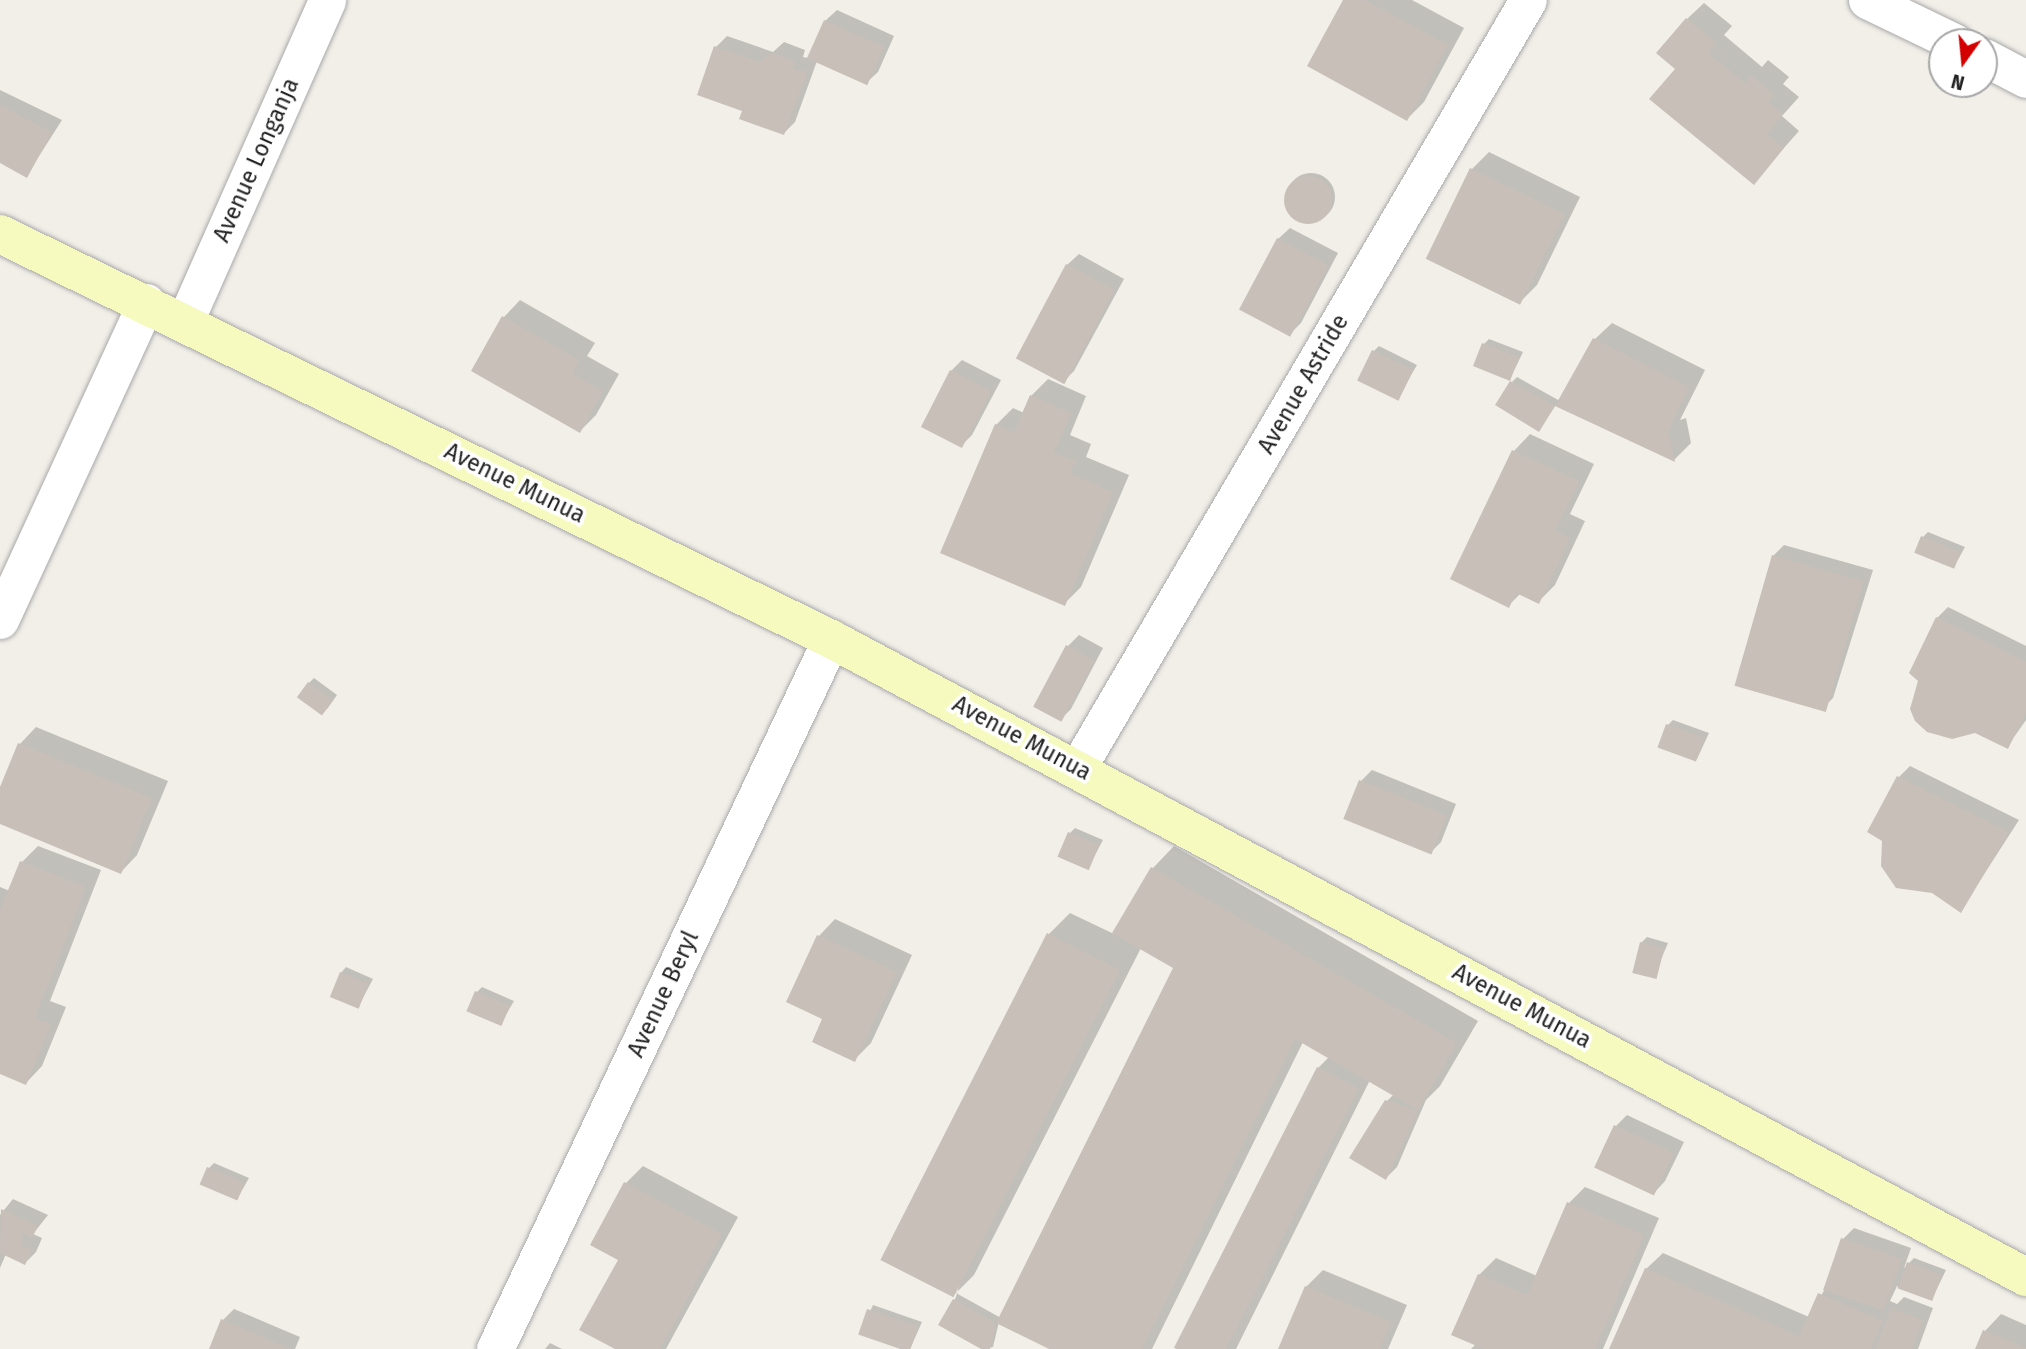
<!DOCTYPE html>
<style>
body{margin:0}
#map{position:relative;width:2026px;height:1349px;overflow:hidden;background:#f2efe9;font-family:"Fira Sans",sans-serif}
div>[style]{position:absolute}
.shadow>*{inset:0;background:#0003}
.round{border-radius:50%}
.building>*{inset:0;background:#c7bfb8;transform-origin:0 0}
.roads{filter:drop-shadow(0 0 2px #a9a9a9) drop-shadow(0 0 2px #a9a9a9)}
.street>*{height:37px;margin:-18.5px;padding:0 18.5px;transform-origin:18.5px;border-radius:18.5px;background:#fff}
.secondary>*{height:38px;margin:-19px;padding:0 19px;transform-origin:19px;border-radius:19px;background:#f7fabf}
span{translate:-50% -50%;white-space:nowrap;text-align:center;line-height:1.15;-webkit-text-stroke:7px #fff;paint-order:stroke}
.street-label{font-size:23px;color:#222}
.north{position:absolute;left:1928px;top:28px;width:70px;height:70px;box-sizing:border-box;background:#fff;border:2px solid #a7a7a7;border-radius:50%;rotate:195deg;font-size:19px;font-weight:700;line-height:28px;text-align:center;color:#222}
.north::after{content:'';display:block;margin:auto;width:24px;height:32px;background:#d40000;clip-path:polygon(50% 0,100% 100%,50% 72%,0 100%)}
</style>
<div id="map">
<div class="shadow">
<i style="clip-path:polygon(1345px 0,1412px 0,1464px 28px,1424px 102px,1407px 119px)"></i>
<i style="clip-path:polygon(1704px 3px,1732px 26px,1724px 35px,1762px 67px,1768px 60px,1789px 77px,1783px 84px,1799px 97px,1782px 116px,1799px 131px,1754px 182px,1687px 19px)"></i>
<i style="clip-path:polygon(837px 10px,894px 36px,878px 72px,866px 83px,817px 61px,795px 122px,784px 133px,744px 110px,716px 47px,727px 36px,773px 52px,784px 42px,805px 50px,803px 57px,808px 58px,825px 21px)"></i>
<i style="clip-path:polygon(0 90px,62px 120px,27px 175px,0 161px)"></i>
<i style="clip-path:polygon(1489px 152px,1580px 197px,1537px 285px,1520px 302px,1429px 258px,1472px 169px)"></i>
<i class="round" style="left:1287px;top:173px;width:48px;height:48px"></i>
<i style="clip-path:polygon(1290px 228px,1338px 253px,1301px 323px,1290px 334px,1241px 308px,1278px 239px)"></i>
<i style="clip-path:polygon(1079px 254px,1124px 279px,1074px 371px,1063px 382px,1067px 265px)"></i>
<i style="clip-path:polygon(520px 300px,595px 343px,587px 356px,619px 374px,596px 415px,580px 431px,473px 371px,504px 317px)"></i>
<i style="clip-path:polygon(1612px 323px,1705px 370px,1680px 420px,1686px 418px,1691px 443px,1674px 460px,1556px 405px,1539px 429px,1512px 382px,1517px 377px,1560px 401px,1595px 339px)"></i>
<i style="clip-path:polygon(1489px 339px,1523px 352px,1510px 379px,1484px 344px)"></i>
<i style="clip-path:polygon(1379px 346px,1417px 365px,1397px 399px,1374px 351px)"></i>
<i style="clip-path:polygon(962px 360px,1001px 380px,972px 435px,961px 446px,951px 371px)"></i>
<i style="clip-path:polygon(1048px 379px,1086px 396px,1070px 435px,1091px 444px,1086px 457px,1129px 475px,1081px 587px,1064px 604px,996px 425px,1013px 408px,1024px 413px,1031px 396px)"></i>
<i style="clip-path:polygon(1530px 434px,1594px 464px,1570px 514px,1585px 521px,1555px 585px,1538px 602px,1521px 593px,1509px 605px,1453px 578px,1514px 451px)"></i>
<i style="clip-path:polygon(1928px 532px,1965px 547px,1954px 567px,1923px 537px)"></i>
<i style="clip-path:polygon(1784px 545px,1873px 570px,1833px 698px,1822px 709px,1773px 556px)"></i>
<i style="clip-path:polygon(1948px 607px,2026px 646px,2026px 720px,2007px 747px,1937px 618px)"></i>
<i style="clip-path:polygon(1079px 635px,1103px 648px,1071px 709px,1060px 720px,1035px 707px,1068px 646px)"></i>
<i style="clip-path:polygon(314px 678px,337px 695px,327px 709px,309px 683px)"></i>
<i style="clip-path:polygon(1673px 720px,1709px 733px,1697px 759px,1668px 725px)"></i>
<i style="clip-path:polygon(36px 727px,168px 781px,137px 855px,121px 872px,0 822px,0 792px,20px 744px)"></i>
<i style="clip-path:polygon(1910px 766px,2019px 820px,1961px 910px,1899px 777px)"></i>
<i style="clip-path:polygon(1372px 770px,1456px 804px,1441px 842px,1430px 853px,1345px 818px,1361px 781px)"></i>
<i style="clip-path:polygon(1075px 828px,1103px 840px,1088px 868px,1070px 833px)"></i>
<i style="clip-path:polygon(38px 846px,101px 870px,50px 1001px,66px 1007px,42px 1066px,26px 1083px,0 1072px,0 887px,10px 891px,22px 862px)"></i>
<i style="clip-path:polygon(evenodd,1174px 846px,1478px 1021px,1440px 1086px,1426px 1100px,1397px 1167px,1386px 1178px,1387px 1101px,1394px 1094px,1370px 1080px,1236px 1349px,1178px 1349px,1318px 1068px,1329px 1057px,1303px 1042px,1152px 1349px,1056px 1349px,999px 1322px,993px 1347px,984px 1349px,940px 1324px,956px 1297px,1049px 934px,1070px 913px,1114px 934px,1153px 868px,1174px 846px,1141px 948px,1175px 968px,1001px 1318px,956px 1293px,974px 1275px,1141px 948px)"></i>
<i style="clip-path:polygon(835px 919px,912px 955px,871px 1043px,855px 1059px,825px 1018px,788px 1001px,819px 936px)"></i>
<i style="clip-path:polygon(1647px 937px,1668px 943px,1653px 978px,1642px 942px)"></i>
<i style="clip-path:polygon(346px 967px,373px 979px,358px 1007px,341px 973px)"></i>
<i style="clip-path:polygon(482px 987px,514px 1001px,500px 1025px,477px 992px)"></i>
<i style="clip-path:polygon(1627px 1115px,1684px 1142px,1665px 1181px,1654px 1193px,1616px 1126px)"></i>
<i style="clip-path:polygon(214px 1163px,249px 1178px,237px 1199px,209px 1168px)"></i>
<i style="clip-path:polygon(643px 1166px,738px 1217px,666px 1349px,618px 1349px,620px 1259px,592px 1245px,626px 1183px)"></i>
<i style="clip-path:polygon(1585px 1187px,1659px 1218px,1603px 1349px,1471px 1349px,1476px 1344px,1479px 1275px,1496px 1258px,1537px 1276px,1569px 1203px)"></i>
<i style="clip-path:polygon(13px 1199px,48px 1215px,33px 1234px,42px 1238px,36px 1252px,25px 1263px,6px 1254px,0 1268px,0 1215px)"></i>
<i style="clip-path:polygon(1854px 1228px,1911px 1248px,1904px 1268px,1914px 1258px,1946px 1270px,1932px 1299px,1897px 1286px,1890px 1301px,1897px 1304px,1904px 1297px,1933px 1308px,1918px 1349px,1611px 1349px,1646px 1269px,1663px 1253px,1809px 1317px,1826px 1287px,1843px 1239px)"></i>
<i style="clip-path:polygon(1323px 1270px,1407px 1305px,1388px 1349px,1280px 1349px,1306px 1287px)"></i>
<i style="clip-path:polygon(873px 1305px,922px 1322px,910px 1349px,860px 1333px)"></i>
<i style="clip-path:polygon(234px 1309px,300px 1337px,295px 1349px,210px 1349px,223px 1320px)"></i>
<i style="clip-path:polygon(2001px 1314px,2026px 1325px,2026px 1349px,1977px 1349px,1985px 1331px)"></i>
<i style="clip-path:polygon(550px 1343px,562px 1349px,545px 1349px)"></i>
</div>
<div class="building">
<i style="clip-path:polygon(1343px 0,1365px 0,1448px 45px,1407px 121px,1307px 66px)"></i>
<i style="clip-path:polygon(1686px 18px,1716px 43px,1708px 53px,1745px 83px,1751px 75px,1774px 95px,1768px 102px,1783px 114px,1767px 134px,1784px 148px,1754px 185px,1649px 99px,1675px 69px,1656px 53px)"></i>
<i style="left:824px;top:20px;width:66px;height:42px;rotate:24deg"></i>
<i style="clip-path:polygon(714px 46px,760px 62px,771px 53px,795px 61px,793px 68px,807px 72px,784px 135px,739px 119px,742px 111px,697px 95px)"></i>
<i style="clip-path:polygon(0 105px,52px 132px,27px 178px,0 163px)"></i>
<i style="left:1470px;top:168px;width:105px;height:101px;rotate:26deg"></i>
<i class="round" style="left:1284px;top:176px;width:48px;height:48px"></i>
<i style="left:1277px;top:238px;width:58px;height:81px;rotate:28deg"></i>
<i style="left:1066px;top:264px;width:55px;height:107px;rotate:28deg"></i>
<i style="clip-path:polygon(502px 316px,579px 360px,572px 374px,603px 391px,580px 433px,471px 371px)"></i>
<i style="clip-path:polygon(1593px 338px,1689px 387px,1666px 435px,1669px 433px,1675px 462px,1555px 406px)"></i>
<i style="clip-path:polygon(1482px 343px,1519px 357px,1510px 381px,1555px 406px,1539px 432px,1495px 405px,1510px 381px,1473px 366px)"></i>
<i style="left:1372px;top:350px;width:46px;height:34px;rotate:26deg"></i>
<i style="left:950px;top:370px;width:46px;height:64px;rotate:27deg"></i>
<i style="clip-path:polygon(1030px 395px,1071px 413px,1054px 452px,1076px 461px,1070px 473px,1113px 492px,1065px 606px,940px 553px,995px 424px,1014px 432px)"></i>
<i style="clip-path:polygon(1512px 450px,1579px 481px,1555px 530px,1570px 538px,1539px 604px,1516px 593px,1509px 608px,1450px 579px)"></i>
<i style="left:1921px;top:536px;width:43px;height:18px;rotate:22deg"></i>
<i style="left:1772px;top:555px;width:95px;height:136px;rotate:16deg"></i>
<i style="clip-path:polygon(1936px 617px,2026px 662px,2026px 712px,2008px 749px,1975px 733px,1952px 739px,1927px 732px,1915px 721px,1910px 709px,1918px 681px,1909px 673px)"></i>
<i style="left:1066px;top:645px;width:32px;height:70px;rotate:28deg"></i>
<i style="left:308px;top:682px;width:31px;height:19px;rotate:36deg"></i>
<i style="left:1666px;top:724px;width:41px;height:25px;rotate:20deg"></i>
<i style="clip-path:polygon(18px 743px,152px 798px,121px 874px,0 824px,0 787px)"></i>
<i style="clip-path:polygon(1897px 776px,2009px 832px,1961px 913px,1932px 893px,1896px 888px,1881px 866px,1882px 841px,1867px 832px)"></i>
<i style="left:1359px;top:780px;width:95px;height:42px;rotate:22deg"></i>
<i style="left:1068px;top:832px;width:34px;height:27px;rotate:23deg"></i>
<i style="clip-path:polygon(20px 861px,86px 887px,35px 1018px,51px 1024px,26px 1085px,0 1074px,0 910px)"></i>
<i style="clip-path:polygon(1151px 867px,1457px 1043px,1418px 1110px,1295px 1039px,1142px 1349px,1049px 1349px,996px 1323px,990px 1349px,981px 1349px,938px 1325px,953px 1299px,996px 1323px,1173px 968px,1112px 933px)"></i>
<i style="left:1047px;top:933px;width:82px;height:367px;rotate:27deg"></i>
<i style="clip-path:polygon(817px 935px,897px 972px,855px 1062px,812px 1042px,822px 1019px,786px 1002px)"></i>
<i style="left:1640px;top:942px;width:25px;height:32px;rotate:14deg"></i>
<i style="left:340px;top:972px;width:31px;height:27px;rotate:22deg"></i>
<i style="left:475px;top:991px;width:38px;height:22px;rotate:23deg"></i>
<i style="left:1317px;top:1067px;width:47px;height:315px;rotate:27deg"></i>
<i style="clip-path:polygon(1385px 1100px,1418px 1110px,1386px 1180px,1349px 1158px)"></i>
<i style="left:1614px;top:1125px;width:66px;height:47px;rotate:25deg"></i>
<i style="left:207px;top:1167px;width:41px;height:19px;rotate:23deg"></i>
<i style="clip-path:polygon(624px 1182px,722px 1234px,660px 1349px,615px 1349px,579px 1330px,618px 1260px,590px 1245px)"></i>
<i style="clip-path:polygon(1567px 1202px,1644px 1235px,1595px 1349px,1484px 1349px,1451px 1335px,1478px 1274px,1527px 1295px)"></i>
<i style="clip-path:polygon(1px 1209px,38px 1226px,32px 1238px,22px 1233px,21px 1245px,32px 1250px,25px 1265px,0 1253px)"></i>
<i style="left:1841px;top:1238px;width:64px;height:55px;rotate:19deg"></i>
<i style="left:1907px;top:1262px;width:37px;height:28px;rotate:20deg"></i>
<i style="clip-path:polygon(1645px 1268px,1799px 1336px,1818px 1293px,1883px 1321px,1871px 1349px,1609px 1349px)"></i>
<i style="clip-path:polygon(1305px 1286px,1391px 1322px,1380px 1349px,1278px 1349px)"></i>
<i style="clip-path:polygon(1891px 1308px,1923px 1320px,1912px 1349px,1875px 1349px)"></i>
<i style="left:867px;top:1309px;width:54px;height:27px;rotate:19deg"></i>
<i style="clip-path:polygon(221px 1319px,291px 1349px,209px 1349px)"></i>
<i style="clip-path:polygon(1983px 1330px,2026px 1348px,2026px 1349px,1975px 1349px)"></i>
</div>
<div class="roads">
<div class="street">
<i style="left:1867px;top:0;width:97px;rotate:25.8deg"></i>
<i style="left:1984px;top:57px;width:47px;rotate:27.6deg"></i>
<i style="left:185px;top:321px;width:351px;rotate:-66.1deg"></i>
<i style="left:0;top:620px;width:350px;rotate:-65.3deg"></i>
<i style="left:1078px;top:767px;width:889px;rotate:-59.6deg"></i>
<i style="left:495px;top:1349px;width:785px;rotate:-64.67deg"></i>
</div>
<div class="secondary">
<i style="left:0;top:234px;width:924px;rotate:25.98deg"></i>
<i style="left:831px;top:639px;width:1355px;rotate:28.1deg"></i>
</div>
</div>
<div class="street-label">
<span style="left:256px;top:160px;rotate:-66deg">Avenue Longanja</span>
<span style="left:1303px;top:384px;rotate:-60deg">Avenue Astride</span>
<span style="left:515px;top:483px;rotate:26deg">Avenue Munua</span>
<span style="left:1022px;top:738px;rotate:28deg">Avenue Munua</span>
<span style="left:663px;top:994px;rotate:-65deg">Avenue Beryl</span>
<span style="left:1522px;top:1006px;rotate:28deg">Avenue Munua</span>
</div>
<div class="north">N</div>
</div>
